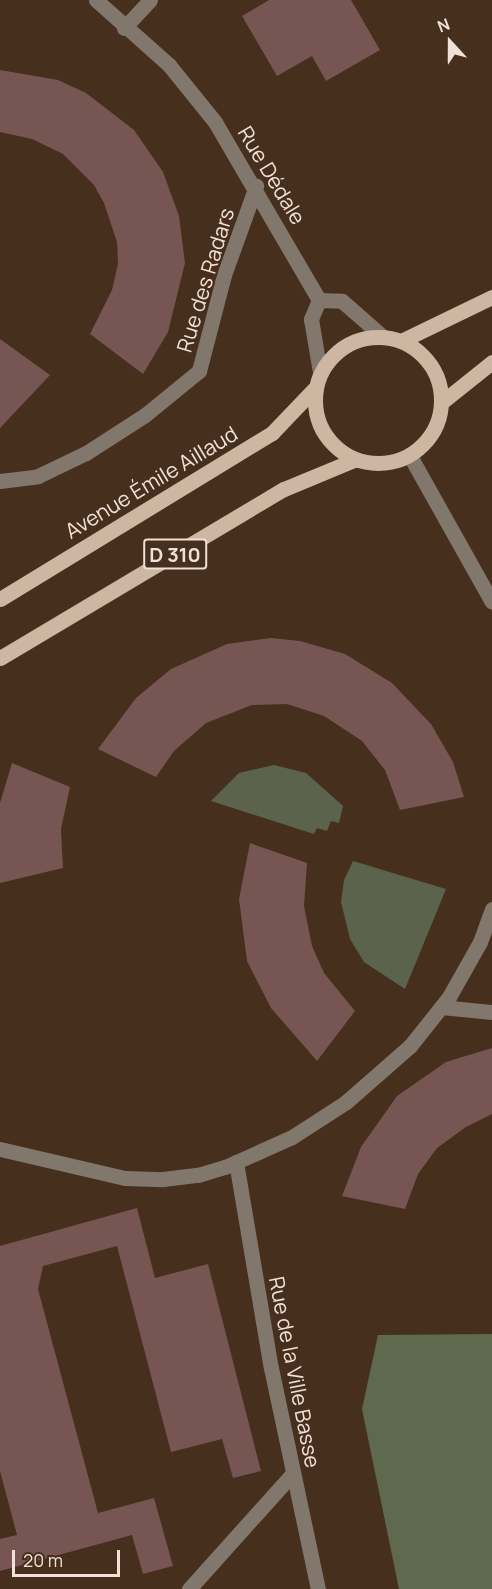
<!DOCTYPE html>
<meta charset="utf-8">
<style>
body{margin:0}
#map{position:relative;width:492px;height:1589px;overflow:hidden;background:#472f1e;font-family:Manrope,sans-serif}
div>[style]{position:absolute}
.green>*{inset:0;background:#5b634c}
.forest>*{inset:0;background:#5f694d}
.building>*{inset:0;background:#765552}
.minor>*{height:15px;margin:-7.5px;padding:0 7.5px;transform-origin:7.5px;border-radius:7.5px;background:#81776d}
.major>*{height:15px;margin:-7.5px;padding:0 7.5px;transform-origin:7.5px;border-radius:7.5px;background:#cdb7a3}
.major>.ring{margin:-7.5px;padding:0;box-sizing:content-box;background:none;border:15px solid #cdb7a3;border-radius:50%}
span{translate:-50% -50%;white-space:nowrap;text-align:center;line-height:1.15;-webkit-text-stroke:4.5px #472f1e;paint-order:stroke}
.shield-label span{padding:2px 4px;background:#472f1e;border:2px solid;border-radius:4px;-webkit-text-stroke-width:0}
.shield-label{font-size:20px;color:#f0e0d6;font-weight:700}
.street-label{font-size:21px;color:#f0e0d6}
.north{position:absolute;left:420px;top:12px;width:60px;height:60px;-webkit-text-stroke:4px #472f1e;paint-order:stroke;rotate:339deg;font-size:16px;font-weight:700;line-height:24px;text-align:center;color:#f0e0d6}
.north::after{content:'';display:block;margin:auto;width:21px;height:27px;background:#f0e0d6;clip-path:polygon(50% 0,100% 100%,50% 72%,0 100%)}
.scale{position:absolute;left:12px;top:1550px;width:108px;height:27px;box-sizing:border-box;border:3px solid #f0e0d6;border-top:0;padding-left:8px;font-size:18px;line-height:21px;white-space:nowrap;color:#f0e0d6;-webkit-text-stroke:4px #472f1e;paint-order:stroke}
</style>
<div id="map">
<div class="green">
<i style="clip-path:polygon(274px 765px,306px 773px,343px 806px,339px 823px,331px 821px,327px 831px,317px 828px,314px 834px,211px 801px,239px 773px)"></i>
<i style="clip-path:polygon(353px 861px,446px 889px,405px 989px,364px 962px,350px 939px,341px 902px,344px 880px)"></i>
</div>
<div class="forest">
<i style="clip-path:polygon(492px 1334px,492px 1589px,399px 1589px,362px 1409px,378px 1335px)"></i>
</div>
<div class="building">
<i style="clip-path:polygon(269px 0,351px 0,380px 50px,326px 81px,312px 56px,277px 76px,242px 16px)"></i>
<i style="clip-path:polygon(0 70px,58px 80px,86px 93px,134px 130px,163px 172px,179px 216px,185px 263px,168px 332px,143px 374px,90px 334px,112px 290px,118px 264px,117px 242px,104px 203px,94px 185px,63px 154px,32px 139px,0 132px)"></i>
<i style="clip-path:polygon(0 339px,50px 375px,0 428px)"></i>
<i style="clip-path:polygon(271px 638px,300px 641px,345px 654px,392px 683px,431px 724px,453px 762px,464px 797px,400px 810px,385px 770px,362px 741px,324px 716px,287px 704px,252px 705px,206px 723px,174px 751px,156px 777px,98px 749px,136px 698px,171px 669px,227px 644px)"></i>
<i style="clip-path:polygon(12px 763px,70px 787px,61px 829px,63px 868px,0 883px,0 803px)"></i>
<i style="clip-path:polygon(250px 843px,307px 863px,304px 906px,312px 946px,324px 973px,355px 1011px,317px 1061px,271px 1008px,247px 961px,239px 899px)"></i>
<i style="clip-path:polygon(492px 1048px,492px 1114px,466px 1127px,437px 1148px,418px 1174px,405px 1209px,342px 1196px,361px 1147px,397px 1096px,446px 1062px)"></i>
<i style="clip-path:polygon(137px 1208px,155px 1278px,208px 1264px,261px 1471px,233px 1478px,222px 1439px,171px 1452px,117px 1246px,43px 1266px,38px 1289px,98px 1513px,154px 1498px,173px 1566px,143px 1574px,132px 1535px,0 1571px,0 1539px,17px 1535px,0 1471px,0 1246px)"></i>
</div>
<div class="minor">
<i style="left:96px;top:0;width:98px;rotate:41.7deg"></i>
<i style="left:169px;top:65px;width:73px;rotate:51.1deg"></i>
<i style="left:215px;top:122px;width:206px;rotate:59.7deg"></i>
<i style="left:124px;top:28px;width:38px;rotate:-47deg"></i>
<i style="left:319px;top:300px;width:23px;rotate:2deg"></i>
<i style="left:342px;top:301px;width:53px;rotate:41.2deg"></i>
<i style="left:319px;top:300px;width:21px;rotate:113deg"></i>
<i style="left:311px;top:319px;width:54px;rotate:80.4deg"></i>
<i style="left:410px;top:456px;width:167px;rotate:60.7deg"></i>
<i style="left:0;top:481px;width:38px;rotate:-7deg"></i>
<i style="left:38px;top:476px;width:53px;rotate:-25.6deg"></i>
<i style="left:86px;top:453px;width:70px;rotate:-32.8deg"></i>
<i style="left:145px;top:415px;width:70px;rotate:-39.2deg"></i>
<i style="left:199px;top:371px;width:99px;rotate:-75.4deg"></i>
<i style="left:224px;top:275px;width:95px;rotate:-70.2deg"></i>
<i style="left:441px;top:1007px;width:51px;rotate:5.6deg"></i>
<i style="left:0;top:1149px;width:128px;rotate:13.1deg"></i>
<i style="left:125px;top:1178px;width:38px;rotate:2deg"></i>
<i style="left:163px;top:1179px;width:35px;rotate:-7deg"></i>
<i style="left:198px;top:1175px;width:28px;rotate:-17deg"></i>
<i style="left:225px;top:1167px;width:73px;rotate:-24.1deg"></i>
<i style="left:292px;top:1137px;width:64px;rotate:-32.9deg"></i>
<i style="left:346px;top:1102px;width:85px;rotate:-41.2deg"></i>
<i style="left:410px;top:1046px;width:63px;rotate:-51.5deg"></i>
<i style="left:449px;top:997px;width:63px;rotate:-60.6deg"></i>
<i style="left:480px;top:942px;width:35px;rotate:-70deg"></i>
<i style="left:236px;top:1162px;width:209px;rotate:80.4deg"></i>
<i style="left:271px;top:1368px;width:226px;rotate:78deg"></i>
<i style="left:189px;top:1589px;width:156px;rotate:-48.1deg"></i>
</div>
<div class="major">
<i class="ring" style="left:315px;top:337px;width:111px;height:111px"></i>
<i style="left:401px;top:341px;width:101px;rotate:-25.8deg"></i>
<i style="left:442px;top:402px;width:64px;rotate:-38.7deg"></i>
<i style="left:0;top:599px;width:319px;rotate:-31.4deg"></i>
<i style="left:272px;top:433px;width:61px;rotate:-46.3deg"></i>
<i style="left:0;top:658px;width:330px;rotate:-30.8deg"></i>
<i style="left:284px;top:489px;width:76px;rotate:-22.5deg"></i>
</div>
<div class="shield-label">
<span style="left:175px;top:554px">D 310</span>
</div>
<div class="street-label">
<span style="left:272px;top:175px;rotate:59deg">Rue Dédale</span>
<span style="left:205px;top:280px;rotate:-73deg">Rue des Radars</span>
<span style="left:151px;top:482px;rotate:-31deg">Avenue Émile Aillaud</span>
<span style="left:295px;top:1372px;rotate:79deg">Rue de la Ville Basse</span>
</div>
<div class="north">N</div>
<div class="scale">20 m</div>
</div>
